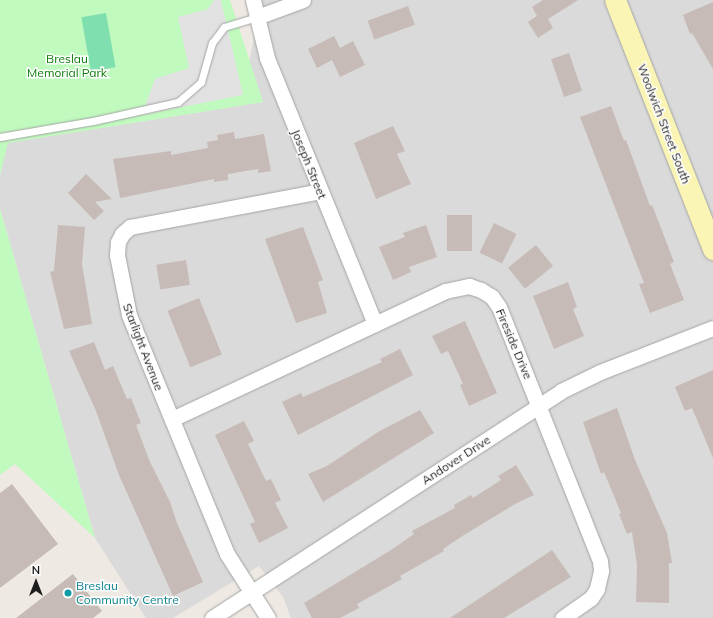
<!DOCTYPE html>
<style>
body{margin:0}
#map{position:relative;width:713px;height:618px;overflow:hidden;background:#eee9e2;font-family:Mulish,sans-serif}
div>[style]{position:absolute}
.residential>*{inset:0;background:#dbdada}
.park>*{inset:0;background:#c0fabe}
.pitch>*{inset:0;background:#7fdfae;transform-origin:0 0}
.parking>*{inset:0;background:#e1e1e1}
.building>*{inset:0;background:#c6bbb6;transform-origin:0 0}
.roads{filter:drop-shadow(0 0 1px #a4a4a4) drop-shadow(0 0 1px #a4a4a4)}
.lane>*{height:7px;margin:-3.5px;padding:0 3.5px;transform-origin:3.5px;border-radius:3.5px;background:#fff}
.street>*{height:15px;margin:-7.5px;padding:0 7.5px;transform-origin:7.5px;border-radius:7.5px;background:#fff}
.secondary>*{height:21px;margin:-10.5px;padding:0 10.5px;transform-origin:10.5px;border-radius:10.5px;background:#faf5b5}
.dots>*{width:11px;height:11px;translate:-50% -50%;box-sizing:border-box;border:2px solid #fff;border-radius:50%}
span{translate:-50% -50%;white-space:nowrap;text-align:center;line-height:1.15;-webkit-text-stroke:3px #fff;paint-order:stroke}
.park-label{font-size:12px;color:#0e7c0a}
.street-label{font-size:12px;color:#1d1d1d}
.culture-label{font-size:12px;color:#0d838f}
.left{translate:0 -50%;text-align:left}
.north{position:absolute;left:16px;top:562px;width:40px;height:40px;-webkit-text-stroke:3px #fff;paint-order:stroke;rotate:0deg;font-size:11px;font-weight:700;line-height:16px;text-align:center;color:#1d1d1d}
.north::after{content:'';display:block;margin:auto;width:14px;height:18px;background:#1d1d1d;clip-path:polygon(50% 0,100% 100%,50% 72%,0 100%)}
</style>
<div id="map">
<div class="residential">
<i style="clip-path:polygon(262px 0,713px 0,713px 618px,291px 618px,283px 597px,259px 566px,173px 618px,146px 618px,95px 538px,0 209px,0 175px,7px 143px,263px 102px,249px 62px)"></i>
</div>
<div class="park">
<i style="clip-path:polygon(0 0,230px 0,263px 102px,8px 143px,0 175px)"></i>
<i style="clip-path:polygon(0 209px,95px 538px,15px 464px,0 475px)"></i>
</div>
<div class="pitch">
<i style="left:106px;top:13px;width:55px;height:25px;rotate:80deg"></i>
</div>
<div class="parking">
<i style="clip-path:polygon(214px 0,221px 0,243px 95px,142px 115px,155px 79px,189px 68px,178px 17px,208px 9px)"></i>
</div>
<div class="building">
<i style="clip-path:polygon(543px 0,578px 0,548px 19px,553px 28px,538px 38px,528px 22px,537px 16px,532px 7px)"></i>
<i style="clip-path:polygon(713px 2px,713px 69px,692px 33px,690px 34px,683px 15px)"></i>
<i style="left:408px;top:6px;width:20px;height:43px;rotate:70deg"></i>
<i style="clip-path:polygon(334px 36px,340px 48px,353px 41px,365px 65px,340px 77px,332px 60px,317px 68px,308px 49px)"></i>
<i style="left:569px;top:53px;width:40px;height:19px;rotate:71deg"></i>
<i style="clip-path:polygon(611px 106px,624px 141px,626px 140px,650px 206px,652px 205px,661px 228px,674px 262px,670px 264px,684px 300px,650px 313px,639px 284px,644px 283px,580px 117px)"></i>
<i style="clip-path:polygon(393px 126px,405px 151px,397px 154px,411px 184px,376px 199px,354px 143px)"></i>
<i style="clip-path:polygon(234px 132px,235px 139px,264px 134px,271px 171px,258px 173px,258px 169px,228px 174px,228px 180px,214px 182px,214px 179px,120px 198px,113px 159px,171px 151px,171px 155px,208px 148px,207px 142px,218px 140px,217px 135px)"></i>
<i style="clip-path:polygon(86px 174px,112px 199px,95px 202px,104px 211px,94px 220px,68px 193px)"></i>
<i style="left:447px;top:215px;width:25px;height:36px"></i>
<i style="left:494px;top:223px;width:25px;height:33px;rotate:26deg"></i>
<i style="clip-path:polygon(58px 225px,85px 227px,82px 264px,92px 324px,64px 329px,50px 272px,54px 271px)"></i>
<i style="clip-path:polygon(426px 225px,437px 257px,409px 267px,411px 272px,393px 280px,379px 247px,405px 237px,403px 233px)"></i>
<i style="clip-path:polygon(303px 227px,323px 280px,318px 282px,327px 313px,296px 323px,265px 239px)"></i>
<i style="left:536px;top:245px;width:27px;height:36px;rotate:51deg"></i>
<i style="left:186px;top:260px;width:25px;height:30px;rotate:81deg"></i>
<i style="clip-path:polygon(568px 282px,577px 307px,573px 309px,584px 336px,554px 349px,533px 296px)"></i>
<i style="left:199px;top:298px;width:61px;height:34px;rotate:68deg"></i>
<i style="clip-path:polygon(465px 321px,497px 393px,469px 406px,460px 385px,463px 384px,448px 351px,441px 354px,432px 336px)"></i>
<i style="clip-path:polygon(94px 342px,105px 370px,113px 366px,127px 399px,131px 398px,141px 423px,136px 425px,150px 462px,170px 502px,177px 523px,203px 582px,173px 596px,119px 475px,96px 411px,69px 351px)"></i>
<i style="clip-path:polygon(400px 349px,413px 375px,298px 435px,282px 402px,301px 393px,303px 397px,328px 386px,382px 362px,380px 359px)"></i>
<i style="clip-path:polygon(713px 370px,713px 458px,692px 408px,685px 411px,675px 387px)"></i>
<i style="clip-path:polygon(617px 408px,635px 460px,667px 533px,672px 563px,669px 563px,669px 603px,636px 602px,637px 565px,632px 532px,627px 534px,619px 514px,621px 513px,604px 472px,601px 474px,583px 422px)"></i>
<i style="clip-path:polygon(420px 410px,434px 433px,323px 502px,308px 474px,327px 466px,378px 432px)"></i>
<i style="clip-path:polygon(244px 421px,254px 441px,248px 444px,266px 481px,271px 479px,281px 500px,275px 503px,288px 528px,259px 543px,250px 524px,255px 522px,215px 435px)"></i>
<i style="clip-path:polygon(516px 465px,534px 495px,515px 504px,464px 535px,443px 549px,444px 551px,400px 576px,402px 579px,357px 604px,359px 608px,340px 618px,312px 618px,304px 603px,391px 550px,414px 534px,412px 531px,455px 508px,454px 505px,471px 495px,473px 498px,501px 480px,498px 476px)"></i>
<i style="clip-path:polygon(12px 484px,58px 544px,0 588px,0 493px)"></i>
<i style="clip-path:polygon(552px 550px,571px 577px,504px 618px,450px 618px)"></i>
<i style="clip-path:polygon(73px 574px,102px 611px,93px 618px,16px 618px)"></i>
</div>
<div class="roads">
<div class="lane">
<i style="left:0;top:137px;width:94px;rotate:-9.8deg"></i>
<i style="left:93px;top:121px;width:87px;rotate:-12.6deg"></i>
<i style="left:178px;top:102px;width:30px;rotate:-41deg"></i>
<i style="left:201px;top:82px;width:41px;rotate:-74.2deg"></i>
<i style="left:212px;top:43px;width:20px;rotate:-53deg"></i>
<i style="left:224px;top:27px;width:34px;rotate:-17deg"></i>
</div>
<div class="street">
<i style="left:253px;top:0;width:60px;rotate:76.4deg"></i>
<i style="left:267px;top:58px;width:287px;rotate:67.9deg"></i>
<i style="left:257px;top:17px;width:49px;rotate:-20.3deg"></i>
<i style="left:172px;top:419px;width:302px;rotate:-25.1deg"></i>
<i style="left:445px;top:291px;width:25px;rotate:-12deg"></i>
<i style="left:469px;top:286px;width:13px;rotate:18deg"></i>
<i style="left:481px;top:290px;width:13px;rotate:32deg"></i>
<i style="left:492px;top:297px;width:12px;rotate:55deg"></i>
<i style="left:499px;top:307px;width:273px;rotate:68.3deg"></i>
<i style="left:600px;top:561px;width:10px;rotate:84deg"></i>
<i style="left:601px;top:571px;width:18px;rotate:103deg"></i>
<i style="left:597px;top:589px;width:11px;rotate:124deg"></i>
<i style="left:591px;top:598px;width:35px;rotate:145deg"></i>
<i style="left:212px;top:618px;width:416px;rotate:-33deg"></i>
<i style="left:561px;top:391px;width:43px;rotate:-26deg"></i>
<i style="left:600px;top:372px;width:121px;rotate:-21.3deg"></i>
<i style="left:268px;top:618px;width:76px;rotate:-122.6deg"></i>
<i style="left:227px;top:554px;width:258px;rotate:-112.3deg"></i>
<i style="left:129px;top:315px;width:61px;rotate:-101.3deg"></i>
<i style="left:117px;top:255px;width:13px;rotate:-86deg"></i>
<i style="left:118px;top:242px;width:9px;rotate:-63deg"></i>
<i style="left:122px;top:234px;width:11px;rotate:-41deg"></i>
<i style="left:130px;top:227px;width:193px;rotate:-10.7deg"></i>
</div>
<div class="secondary">
<i style="left:615px;top:0;width:268px;rotate:68.5deg"></i>
</div>
</div>
<div class="dots">
<i style="left:68px;top:593px;background:#0f9aa8"></i>
</div>
<div class="park-label">
<span style="left:67px;top:66px">Breslau<br>Memorial Park</span>
</div>
<div class="street-label">
<span style="left:664px;top:124px;rotate:69deg">Woolwich Street South</span>
<span style="left:309px;top:164px;rotate:68deg">Joseph Street</span>
<span style="left:514px;top:344px;rotate:67deg">Fireside Drive</span>
<span style="left:143px;top:347px;rotate:69deg">Starlight Avenue</span>
<span style="left:456px;top:460px;rotate:-33deg">Andover Drive</span>
</div>
<div class="culture-label">
<span class="left" style="left:76px;top:593px">Breslau<br>Community Centre</span>
</div>
<div class="north">N</div>
</div>
